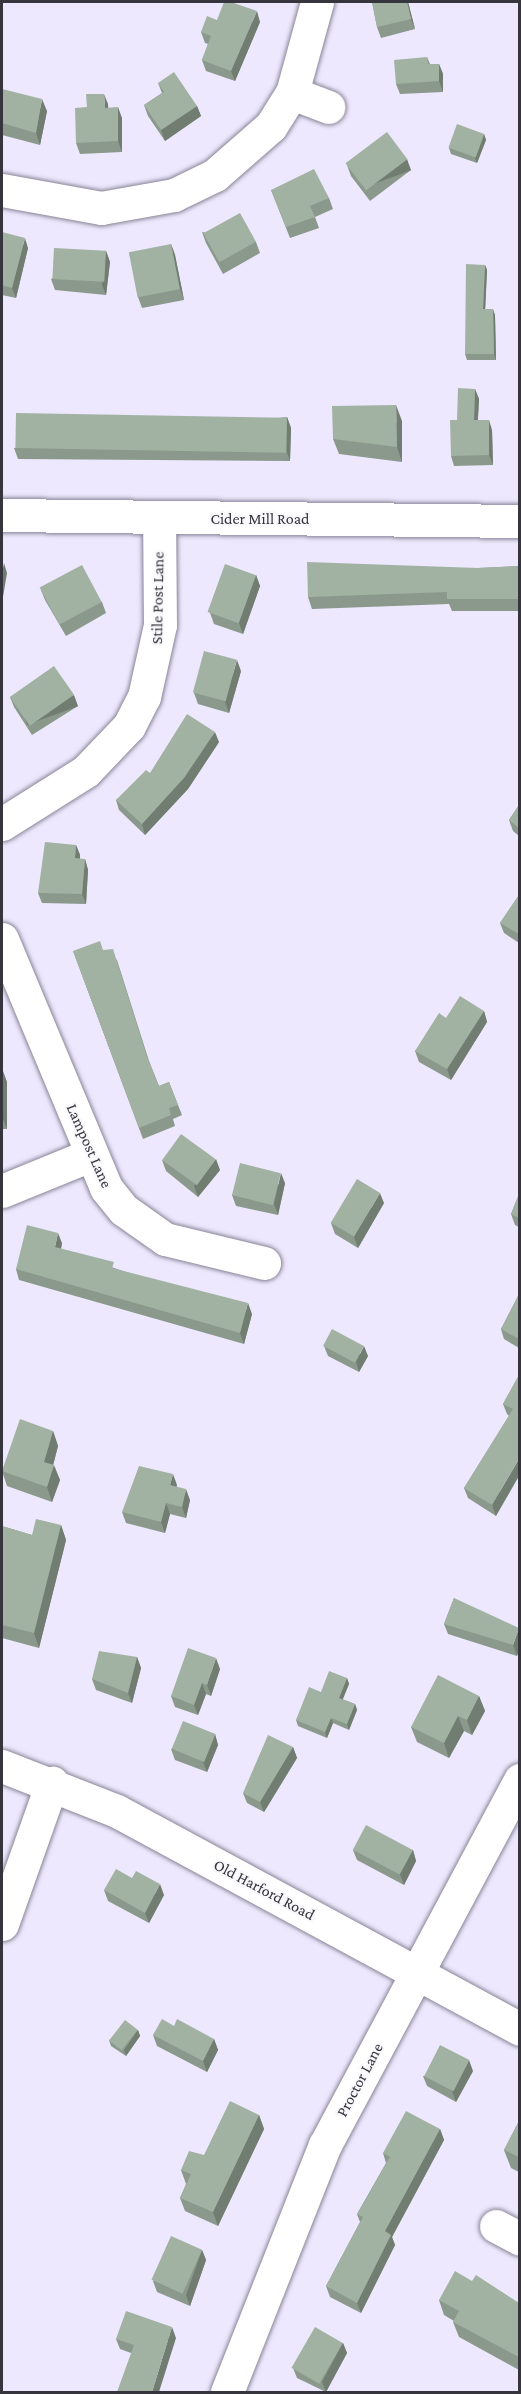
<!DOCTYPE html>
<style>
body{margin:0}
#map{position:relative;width:521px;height:2394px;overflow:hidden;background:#ede8fd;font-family:"Crimson Pro",serif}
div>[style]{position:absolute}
.roads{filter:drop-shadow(0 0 2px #898497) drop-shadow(0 0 2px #898497)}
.minor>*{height:33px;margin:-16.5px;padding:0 16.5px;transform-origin:16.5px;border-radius:16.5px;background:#fff}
.wall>*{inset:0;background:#8a998b}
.shaded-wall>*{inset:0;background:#717d71;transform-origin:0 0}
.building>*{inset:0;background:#a1b2a2;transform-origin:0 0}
span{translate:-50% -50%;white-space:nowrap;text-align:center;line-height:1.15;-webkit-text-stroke:4.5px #f9f8fc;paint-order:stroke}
.street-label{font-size:16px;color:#36343c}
.frame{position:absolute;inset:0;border:3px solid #36343c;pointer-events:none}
</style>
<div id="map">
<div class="roads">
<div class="minor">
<i style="left:292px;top:93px;width:39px;rotate:21deg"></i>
<i style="left:2px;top:190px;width:101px;rotate:10.3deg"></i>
<i style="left:101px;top:208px;width:74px;rotate:-10.1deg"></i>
<i style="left:174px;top:195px;width:46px;rotate:-26deg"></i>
<i style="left:215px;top:175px;width:74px;rotate:-41.2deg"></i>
<i style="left:271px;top:126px;width:39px;rotate:-58deg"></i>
<i style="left:292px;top:93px;width:94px;rotate:-74.6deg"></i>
<i style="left:2px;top:515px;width:518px;rotate:0.66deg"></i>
<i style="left:2px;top:824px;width:99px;rotate:-32.2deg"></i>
<i style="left:86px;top:771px;width:62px;rotate:-46.3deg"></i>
<i style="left:129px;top:726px;width:33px;rotate:-63deg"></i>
<i style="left:144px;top:697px;width:74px;rotate:-77.5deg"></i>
<i style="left:160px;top:625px;width:107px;rotate:-90.5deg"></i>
<i style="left:2px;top:939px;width:270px;rotate:67.3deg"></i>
<i style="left:106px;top:1188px;width:28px;rotate:51deg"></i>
<i style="left:124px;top:1210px;width:50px;rotate:35.3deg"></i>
<i style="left:165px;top:1239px;width:102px;rotate:13.6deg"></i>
<i style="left:2px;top:1191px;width:95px;rotate:-22.2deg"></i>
<i style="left:2px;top:1766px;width:123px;rotate:21.4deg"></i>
<i style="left:117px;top:1811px;width:458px;rotate:28.4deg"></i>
<i style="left:2px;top:1924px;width:150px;rotate:-70.5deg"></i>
<i style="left:496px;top:2226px;width:27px;rotate:28deg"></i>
<i style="left:227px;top:2392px;width:266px;rotate:-68.4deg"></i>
<i style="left:325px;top:2145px;width:414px;rotate:-61.9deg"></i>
</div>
</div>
<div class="wall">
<i style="clip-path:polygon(372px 2px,408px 2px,415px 29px,381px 38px,377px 27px)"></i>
<i style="clip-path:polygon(217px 20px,260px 22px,235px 81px,206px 71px,202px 60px,208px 44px,205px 43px,201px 32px)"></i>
<i style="clip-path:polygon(427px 57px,430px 64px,439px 64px,443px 74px,443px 92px,400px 94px,396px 84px)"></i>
<i style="clip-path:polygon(158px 83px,197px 106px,201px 116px,165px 141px,148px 116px,144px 105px,162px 93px)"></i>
<i style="clip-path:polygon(2px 89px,47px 111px,40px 145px,2px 135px)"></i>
<i style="clip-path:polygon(108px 104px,108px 108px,122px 118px,122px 152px,80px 154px,76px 143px,87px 107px)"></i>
<i style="clip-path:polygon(484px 134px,486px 140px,477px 163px,451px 154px,449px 148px)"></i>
<i style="clip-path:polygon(347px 165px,411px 170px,370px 201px,351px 176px)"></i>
<i style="clip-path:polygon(271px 190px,329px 198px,333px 209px,315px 217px,319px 228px,290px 238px)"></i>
<i style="clip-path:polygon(2px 232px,28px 248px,16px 298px,2px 295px)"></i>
<i style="clip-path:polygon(202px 232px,256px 242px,260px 253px,223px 274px,206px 243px)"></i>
<i style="clip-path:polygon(171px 244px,175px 255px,184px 300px,142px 308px,138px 297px)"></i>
<i style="clip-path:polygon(106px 251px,110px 262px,106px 295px,55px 290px,51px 279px)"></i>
<i style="clip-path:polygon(485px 265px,487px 270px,485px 309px,495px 315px,496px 360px,467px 360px,465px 354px)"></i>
<i style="clip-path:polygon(475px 389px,479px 399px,478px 420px,492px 430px,493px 465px,454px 466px,451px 456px,457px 420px)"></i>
<i style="clip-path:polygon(287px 417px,291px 428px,290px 461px,18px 459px,14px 448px)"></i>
<i style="clip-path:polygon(402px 421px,402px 462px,339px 454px,333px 439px)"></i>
<i style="clip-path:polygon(519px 566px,519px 611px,452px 611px,449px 604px,312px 609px,308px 597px,478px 568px)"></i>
<i style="clip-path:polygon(256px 575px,260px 586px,243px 634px,214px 624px,210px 613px)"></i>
<i style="clip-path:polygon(41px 590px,102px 602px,106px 613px,66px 636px,45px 600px)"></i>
<i style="clip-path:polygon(241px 671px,229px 713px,198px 704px,194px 693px)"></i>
<i style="clip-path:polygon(10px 697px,78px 706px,32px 735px,14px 707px)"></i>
<i style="clip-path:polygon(219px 742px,188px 789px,145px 835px,119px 810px,116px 800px,150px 773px)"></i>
<i style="clip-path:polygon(519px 805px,519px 836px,513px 831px,509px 820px)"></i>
<i style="clip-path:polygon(76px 845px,80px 855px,80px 859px,85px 859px,88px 870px,86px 904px,42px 903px,38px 893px)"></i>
<i style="clip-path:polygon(519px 895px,519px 943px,504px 933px,500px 923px)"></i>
<i style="clip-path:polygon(103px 950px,117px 960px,149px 1061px,159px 1086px,169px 1082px,182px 1115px,173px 1119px,175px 1126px,143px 1139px,73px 951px)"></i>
<i style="clip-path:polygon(484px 1011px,487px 1022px,451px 1080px,419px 1062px,415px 1051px,446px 1018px)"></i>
<i style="clip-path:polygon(2px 1071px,7px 1082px,7px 1129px,2px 1129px)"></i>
<i style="clip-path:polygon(162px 1160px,220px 1170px,198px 1197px,166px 1171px)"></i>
<i style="clip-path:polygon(285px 1183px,278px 1215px,236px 1206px,232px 1195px)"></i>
<i style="clip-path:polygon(519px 1194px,519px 1227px,515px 1225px,511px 1214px)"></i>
<i style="clip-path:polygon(384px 1203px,358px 1248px,335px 1234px,331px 1223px)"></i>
<i style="clip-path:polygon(62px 1243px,61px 1249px,117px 1269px,252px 1314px,244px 1344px,19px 1280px,16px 1269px)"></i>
<i style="clip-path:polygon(519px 1294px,519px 1348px,504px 1339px,501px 1329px)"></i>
<i style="clip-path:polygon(324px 1346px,368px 1356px,359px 1372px,328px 1356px)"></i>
<i style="clip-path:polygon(519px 1375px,496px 1516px,468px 1498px,464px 1488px,509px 1416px,507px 1414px,503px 1404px)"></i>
<i style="clip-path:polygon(53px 1431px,58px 1446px,53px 1465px,60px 1480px,52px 1502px,7px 1486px,2px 1471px)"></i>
<i style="clip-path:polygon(177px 1485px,176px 1487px,190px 1500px,186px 1518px,170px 1514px,165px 1533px,126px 1523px,122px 1512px)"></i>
<i style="clip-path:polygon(61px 1525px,66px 1540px,39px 1648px,2px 1638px,2px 1526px,32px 1535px)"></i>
<i style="clip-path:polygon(454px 1598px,519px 1649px,517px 1656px,448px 1634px,444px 1624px)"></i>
<i style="clip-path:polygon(137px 1657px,141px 1668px,132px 1703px,96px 1690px,92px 1679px)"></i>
<i style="clip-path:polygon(220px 1669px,211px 1696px,206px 1694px,198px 1715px,175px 1707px,171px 1696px)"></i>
<i style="clip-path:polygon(347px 1678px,349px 1684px,342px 1699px,355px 1704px,357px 1710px,349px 1730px,333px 1723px,327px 1738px,298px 1726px,296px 1720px,321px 1692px)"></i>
<i style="clip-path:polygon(479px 1696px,485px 1711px,472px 1735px,464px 1731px,449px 1758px,417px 1742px,411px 1727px)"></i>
<i style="clip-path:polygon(215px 1734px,218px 1745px,207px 1772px,175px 1760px,171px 1749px)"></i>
<i style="clip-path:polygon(293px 1747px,297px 1758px,264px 1812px,247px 1803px,243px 1793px)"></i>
<i style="clip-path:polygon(353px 1850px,413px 1850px,416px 1861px,404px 1885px,357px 1860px)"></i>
<i style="clip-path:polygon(104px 1890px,164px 1895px,149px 1923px,108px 1901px)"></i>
<i style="clip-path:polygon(138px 2030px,140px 2036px,126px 2056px,111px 2046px,109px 2040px)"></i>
<i style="clip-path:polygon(153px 2035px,214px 2039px,218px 2050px,207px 2072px,157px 2046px)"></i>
<i style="clip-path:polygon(473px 2071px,456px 2102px,427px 2086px,423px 2076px)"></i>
<i style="clip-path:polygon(259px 2115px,264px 2129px,218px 2226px,185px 2211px,180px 2198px,186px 2184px,181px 2170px,204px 2155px)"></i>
<i style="clip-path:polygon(519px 2121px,519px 2172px,511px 2168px,504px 2150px)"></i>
<i style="clip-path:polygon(440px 2129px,444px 2140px,392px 2237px,395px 2245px,361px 2313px,330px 2297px,326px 2286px,360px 2222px,357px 2214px,386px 2163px,383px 2153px)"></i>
<i style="clip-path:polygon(202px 2250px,206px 2260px,190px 2306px,157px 2292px,153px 2281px)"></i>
<i style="clip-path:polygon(472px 2281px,519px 2303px,519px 2370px,459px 2337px,453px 2322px,454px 2321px,444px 2315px,439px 2300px)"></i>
<i style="clip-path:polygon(176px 2338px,131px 2353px,120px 2349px,116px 2339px)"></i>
<i style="clip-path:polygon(343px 2343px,347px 2353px,326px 2392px,297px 2378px,293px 2368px)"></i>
</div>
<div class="shaded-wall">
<i style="clip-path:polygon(407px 2px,408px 2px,415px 29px,411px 19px)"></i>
<i style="clip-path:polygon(257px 11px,260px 22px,235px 81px,231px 71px)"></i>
<i style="clip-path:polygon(439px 64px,443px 74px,443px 92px,439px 81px)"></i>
<i style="clip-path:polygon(104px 94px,108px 104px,109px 119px,105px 108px)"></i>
<i style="clip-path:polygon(42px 99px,47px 111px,40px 145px,36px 133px)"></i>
<i style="clip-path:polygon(197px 106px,201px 116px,165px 141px,161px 130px)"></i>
<i style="clip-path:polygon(118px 107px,122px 118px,122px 152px,118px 141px)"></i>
<i style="clip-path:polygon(484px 134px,486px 140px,477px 163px,475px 158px)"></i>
<i style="left:407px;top:159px;width:12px;height:51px;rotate:70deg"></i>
<i style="clip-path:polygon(25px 238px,28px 248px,16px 298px,12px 288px)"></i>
<i style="clip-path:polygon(171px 244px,175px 255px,184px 300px,180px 289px)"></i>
<i style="clip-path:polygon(106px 251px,110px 262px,106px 295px,102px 285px)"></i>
<i style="clip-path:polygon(485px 265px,487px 270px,485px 315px,483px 309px)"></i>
<i style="clip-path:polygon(493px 309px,495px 315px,496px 360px,494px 354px)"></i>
<i style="clip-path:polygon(475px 389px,479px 399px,477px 430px,474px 420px)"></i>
<i style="clip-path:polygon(396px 405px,402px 421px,402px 462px,397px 447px)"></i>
<i style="clip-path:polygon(287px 417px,291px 428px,290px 461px,286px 450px)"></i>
<i style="clip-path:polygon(489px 420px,492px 430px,493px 465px,489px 455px)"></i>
<i style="clip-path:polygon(4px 563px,7px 573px,2px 603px,2px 573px)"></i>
<i style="clip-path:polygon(256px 575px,260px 586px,243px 634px,239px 623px)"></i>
<i style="clip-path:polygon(237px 660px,241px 671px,229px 713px,225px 702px)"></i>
<i style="left:74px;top:695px;width:12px;height:54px;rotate:70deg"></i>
<i style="clip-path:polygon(215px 732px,219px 742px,188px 789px,145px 835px,142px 824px)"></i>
<i style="clip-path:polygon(76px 845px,80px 855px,79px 869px,75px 858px)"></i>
<i style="clip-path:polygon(85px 859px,88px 870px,86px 904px,82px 894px)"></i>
<i style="clip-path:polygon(484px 1011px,487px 1022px,451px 1080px,447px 1069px)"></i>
<i style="clip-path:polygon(3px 1071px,7px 1082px,7px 1129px,3px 1119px)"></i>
<i style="clip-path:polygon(216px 1159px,220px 1170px,198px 1197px,194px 1186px)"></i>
<i style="clip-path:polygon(281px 1173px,285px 1183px,278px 1215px,274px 1204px)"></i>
<i style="clip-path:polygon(380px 1193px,384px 1203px,358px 1248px,354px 1237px)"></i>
<i style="clip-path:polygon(58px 1233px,62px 1243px,59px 1258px,55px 1247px)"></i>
<i style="clip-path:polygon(248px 1303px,252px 1314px,244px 1344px,240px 1333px)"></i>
<i style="clip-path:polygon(364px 1346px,368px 1356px,359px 1372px,356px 1362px)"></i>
<i style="clip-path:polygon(53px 1431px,58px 1446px,50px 1477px,44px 1462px)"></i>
<i style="clip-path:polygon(519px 1459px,519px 1476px,496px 1516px,492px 1505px)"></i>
<i style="clip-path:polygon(54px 1465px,60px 1480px,52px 1502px,47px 1487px)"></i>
<i style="clip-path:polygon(173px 1474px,177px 1485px,174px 1496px,170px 1485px)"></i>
<i style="clip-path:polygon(186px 1489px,190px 1500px,186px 1518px,182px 1507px)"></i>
<i style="clip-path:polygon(166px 1503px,170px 1514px,165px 1533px,161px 1522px)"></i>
<i style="clip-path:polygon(61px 1525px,66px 1540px,39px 1648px,34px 1633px)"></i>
<i style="clip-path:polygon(519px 1628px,519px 1649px,517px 1656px,513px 1645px)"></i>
<i style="clip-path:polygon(137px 1657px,141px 1668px,132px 1703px,128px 1693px)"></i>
<i style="clip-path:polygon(216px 1658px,220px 1669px,211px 1696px,207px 1685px)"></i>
<i style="clip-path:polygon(347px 1678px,349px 1684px,341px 1704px,339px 1698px)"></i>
<i style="clip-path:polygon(202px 1683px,206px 1694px,198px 1715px,194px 1705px)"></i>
<i style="clip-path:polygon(479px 1696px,485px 1711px,472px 1735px,467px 1720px)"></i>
<i style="clip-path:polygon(355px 1704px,357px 1710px,349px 1730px,347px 1724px)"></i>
<i style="clip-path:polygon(458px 1716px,464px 1731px,449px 1758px,444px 1743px)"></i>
<i style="clip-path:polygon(331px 1718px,333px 1723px,327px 1738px,325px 1732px)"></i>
<i style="clip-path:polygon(215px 1734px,218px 1745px,207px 1772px,203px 1762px)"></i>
<i style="clip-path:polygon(293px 1747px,297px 1758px,264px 1812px,260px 1802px)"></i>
<i style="clip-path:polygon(413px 1850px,416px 1861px,404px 1885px,400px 1874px)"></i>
<i style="clip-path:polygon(160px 1884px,164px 1895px,149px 1923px,145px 1913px)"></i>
<i style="clip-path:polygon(138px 2030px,140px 2036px,126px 2056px,124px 2050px)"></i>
<i style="clip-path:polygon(214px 2039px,218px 2050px,207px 2072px,203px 2061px)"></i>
<i style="clip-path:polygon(469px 2060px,473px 2071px,456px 2102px,452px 2091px)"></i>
<i style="clip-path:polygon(259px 2115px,264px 2129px,218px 2226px,213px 2212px)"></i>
<i style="clip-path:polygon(440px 2129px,444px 2140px,392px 2237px,395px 2245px,361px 2313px,357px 2303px,385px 2231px)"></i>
<i style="clip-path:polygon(202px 2250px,206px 2260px,190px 2306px,186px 2295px)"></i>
<i style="clip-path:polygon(172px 2327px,176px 2338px,159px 2392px,152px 2392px)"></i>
<i style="clip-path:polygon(343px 2343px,347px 2353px,326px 2392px,322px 2382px)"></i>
</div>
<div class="building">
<i style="clip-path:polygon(224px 2px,231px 2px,257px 11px,231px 71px,202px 60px,211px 36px,201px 32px,207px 16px,217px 20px)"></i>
<i style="clip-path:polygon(372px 2px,407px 2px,411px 19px,377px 27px)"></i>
<i style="clip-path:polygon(427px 57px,428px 64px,439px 64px,439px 81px,396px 84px,394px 60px)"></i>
<i style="clip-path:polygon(174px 72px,197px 106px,161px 130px,144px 105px,164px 92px,158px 83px)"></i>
<i style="clip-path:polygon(2px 89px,42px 99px,36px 133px,2px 123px)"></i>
<i style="clip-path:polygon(86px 94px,104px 94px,105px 108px,118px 107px,118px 141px,76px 143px,75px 108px,87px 107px)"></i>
<i style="left:457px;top:124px;width:29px;height:25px;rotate:20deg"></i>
<i style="left:387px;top:132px;width:34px;height:52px;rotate:53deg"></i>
<i style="clip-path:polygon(314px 169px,329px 198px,310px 206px,315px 217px,286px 227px,271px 190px)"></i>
<i style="left:240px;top:213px;width:33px;height:42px;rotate:61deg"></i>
<i style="clip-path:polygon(2px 232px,25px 238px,12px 288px,2px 285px)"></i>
<i style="left:171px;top:244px;width:46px;height:43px;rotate:79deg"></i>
<i style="left:54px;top:248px;width:52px;height:31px;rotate:3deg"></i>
<i style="clip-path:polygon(466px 264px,485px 265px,483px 309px,493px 309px,494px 354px,465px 354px)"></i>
<i style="clip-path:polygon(458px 388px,475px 389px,474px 420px,489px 420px,489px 455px,451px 456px,450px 420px,457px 420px)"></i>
<i style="clip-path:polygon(396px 405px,397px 447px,333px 439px,332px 406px)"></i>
<i style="left:16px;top:413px;width:271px;height:35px;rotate:1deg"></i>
<i style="clip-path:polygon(307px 562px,478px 568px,519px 566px,519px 599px,447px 599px,447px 592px,308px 597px)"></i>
<i style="left:225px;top:564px;width:33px;height:51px;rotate:20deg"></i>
<i style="left:82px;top:565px;width:42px;height:48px;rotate:62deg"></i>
<i style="left:204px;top:651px;width:34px;height:43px;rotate:15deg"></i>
<i style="left:54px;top:666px;width:35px;height:54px;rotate:55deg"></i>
<i style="clip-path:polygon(187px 714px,215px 732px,184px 778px,142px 824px,116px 800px,146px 770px,150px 773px)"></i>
<i style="clip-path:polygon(519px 805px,519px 828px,509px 820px)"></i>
<i style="clip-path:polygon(45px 842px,76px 845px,75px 858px,85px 859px,82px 894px,38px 893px)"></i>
<i style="clip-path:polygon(519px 895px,519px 934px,500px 923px)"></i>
<i style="clip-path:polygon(100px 941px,103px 950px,113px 949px,147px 1057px,159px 1086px,169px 1082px,178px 1105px,169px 1108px,171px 1115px,139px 1128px,73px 951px)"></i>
<i style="clip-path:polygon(460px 996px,484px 1011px,447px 1069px,415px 1051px,439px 1013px,446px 1018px)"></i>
<i style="left:2px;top:1071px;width:1px;height:48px"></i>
<i style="left:181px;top:1134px;width:43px;height:32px;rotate:36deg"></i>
<i style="left:240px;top:1163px;width:42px;height:33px;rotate:14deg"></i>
<i style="left:357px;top:1179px;width:27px;height:51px;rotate:31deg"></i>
<i style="clip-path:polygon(519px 1194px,519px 1218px,511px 1214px)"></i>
<i style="clip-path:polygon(27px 1225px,58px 1233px,55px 1247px,114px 1262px,112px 1268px,248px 1303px,240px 1333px,16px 1269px)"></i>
<i style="clip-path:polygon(519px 1294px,519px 1339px,501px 1329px)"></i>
<i style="left:332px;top:1329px;width:36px;height:19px;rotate:28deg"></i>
<i style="clip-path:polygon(519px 1375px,519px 1459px,492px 1505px,464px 1488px,513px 1409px,503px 1404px)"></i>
<i style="clip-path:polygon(20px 1419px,53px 1431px,44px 1462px,54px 1465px,47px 1487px,2px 1471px)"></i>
<i style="clip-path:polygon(139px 1466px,173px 1474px,170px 1485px,186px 1489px,182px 1507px,166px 1503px,161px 1522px,122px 1512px)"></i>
<i style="clip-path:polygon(36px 1519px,61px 1525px,34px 1633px,2px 1625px,2px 1526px,32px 1535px)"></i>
<i style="clip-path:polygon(454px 1598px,519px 1628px,513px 1645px,444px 1624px)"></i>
<i style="clip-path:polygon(188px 1648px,216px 1658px,207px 1685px,202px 1683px,194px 1705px,171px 1696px)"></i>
<i style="clip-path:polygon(99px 1651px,137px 1657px,128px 1693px,92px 1679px)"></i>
<i style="clip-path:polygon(329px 1671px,347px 1678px,339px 1698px,355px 1704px,347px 1724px,331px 1718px,325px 1732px,296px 1720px,309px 1687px,321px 1692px)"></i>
<i style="clip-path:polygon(438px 1675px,479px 1696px,467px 1720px,458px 1716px,444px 1743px,411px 1727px)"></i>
<i style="left:183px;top:1721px;width:35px;height:30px;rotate:22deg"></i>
<i style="clip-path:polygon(268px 1735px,293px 1747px,260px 1802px,243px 1793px)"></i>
<i style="left:366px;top:1825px;width:53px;height:28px;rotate:28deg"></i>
<i style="clip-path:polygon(116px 1869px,132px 1878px,136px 1871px,160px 1884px,145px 1913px,104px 1890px)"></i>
<i style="clip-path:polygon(162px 2019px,174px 2026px,177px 2019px,214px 2039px,203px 2061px,153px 2035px)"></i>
<i style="left:125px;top:2020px;width:16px;height:26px;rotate:38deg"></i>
<i style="left:440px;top:2045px;width:33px;height:35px;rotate:27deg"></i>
<i style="clip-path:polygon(230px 2101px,259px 2115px,213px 2212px,180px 2198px,191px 2174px,181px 2170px,189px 2151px,204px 2155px)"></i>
<i style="clip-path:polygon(406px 2111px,440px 2129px,385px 2231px,391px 2235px,357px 2303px,326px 2286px,363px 2217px,357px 2214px,390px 2157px,383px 2153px)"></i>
<i style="clip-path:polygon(519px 2121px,519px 2157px,504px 2150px)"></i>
<i style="left:171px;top:2236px;width:34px;height:48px;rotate:24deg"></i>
<i style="clip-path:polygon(455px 2271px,472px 2281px,476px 2275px,519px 2303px,519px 2357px,453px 2322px,459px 2311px,439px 2300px)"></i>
<i style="clip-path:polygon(126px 2311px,172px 2327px,152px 2392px,117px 2392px,134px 2345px,116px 2339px)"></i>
<i style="left:315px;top:2327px;width:32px;height:47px;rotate:30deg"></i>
</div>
<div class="street-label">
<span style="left:260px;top:519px">Cider Mill Road</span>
<span style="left:158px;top:598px;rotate:-89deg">Stile Post Lane</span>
<span style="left:89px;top:1146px;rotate:66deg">Lampost Lane</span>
<span style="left:264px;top:1890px;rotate:28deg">Old Harford Road</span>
<span style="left:360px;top:2080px;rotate:-62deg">Proctor Lane</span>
</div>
<div class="frame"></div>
</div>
